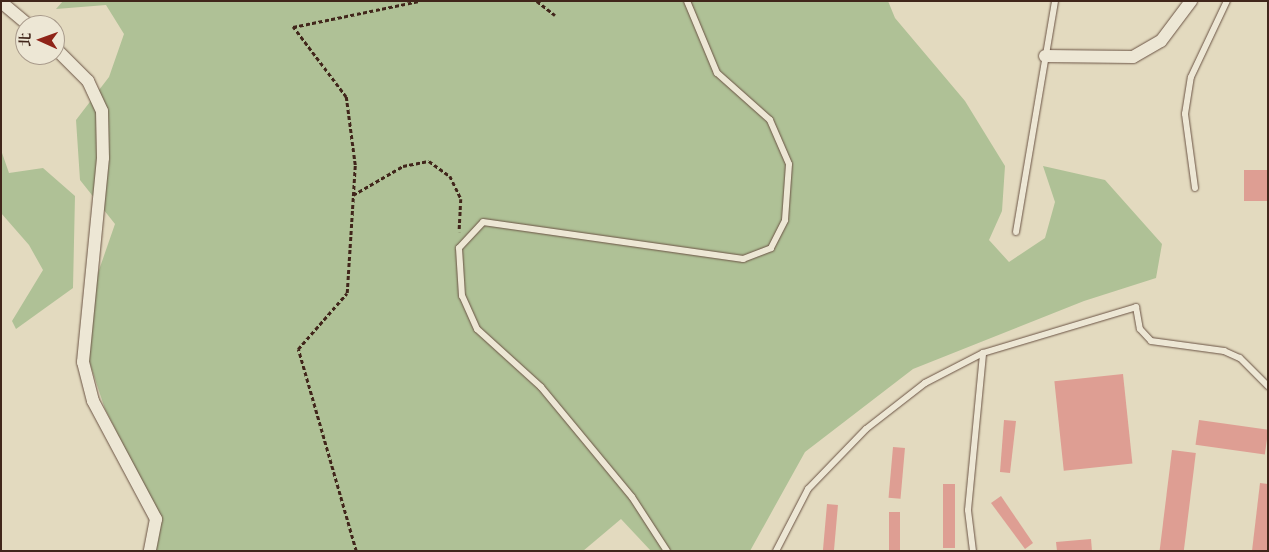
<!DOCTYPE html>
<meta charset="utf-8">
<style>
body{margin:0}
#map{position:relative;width:1269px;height:552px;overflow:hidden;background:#e3dabf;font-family:"IM FELL DW Pica","Noto Serif TC",serif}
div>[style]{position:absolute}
.green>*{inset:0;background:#afc196}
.building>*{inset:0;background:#de9e93;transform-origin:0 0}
.path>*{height:2.5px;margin-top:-1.25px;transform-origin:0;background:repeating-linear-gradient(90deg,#41261b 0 4px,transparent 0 6.5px)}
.roads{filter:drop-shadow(0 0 1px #6a5344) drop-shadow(0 0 1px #6a5344)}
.lane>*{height:6px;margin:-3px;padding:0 3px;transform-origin:3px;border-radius:3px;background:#ede7d5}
.street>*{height:12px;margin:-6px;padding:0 6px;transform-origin:6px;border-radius:6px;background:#ede7d5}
span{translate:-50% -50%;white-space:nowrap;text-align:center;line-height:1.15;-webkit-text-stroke:5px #ede7d5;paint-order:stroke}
.frame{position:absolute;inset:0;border:2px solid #41261b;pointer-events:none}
.north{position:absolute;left:15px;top:15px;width:50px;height:50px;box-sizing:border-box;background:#ede7d5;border:1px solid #a89a8b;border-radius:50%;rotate:272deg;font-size:14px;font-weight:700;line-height:20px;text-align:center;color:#41261b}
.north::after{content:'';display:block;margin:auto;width:18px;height:22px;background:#8f2418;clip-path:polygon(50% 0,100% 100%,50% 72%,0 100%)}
</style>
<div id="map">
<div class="green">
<i style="clip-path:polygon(63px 1px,888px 1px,895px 18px,965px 101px,1005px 166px,1002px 211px,989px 240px,1009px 262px,1045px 238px,1055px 202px,1043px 166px,1105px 180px,1162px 244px,1156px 278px,1084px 301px,913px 369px,805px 452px,750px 551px,651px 551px,621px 519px,583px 551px,149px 551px,159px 515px,105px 409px,87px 355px,90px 296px,115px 224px,80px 180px,76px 120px,109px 77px,124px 34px,106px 5px,56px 9px)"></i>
<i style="clip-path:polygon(1px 150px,9px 173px,43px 168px,75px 196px,73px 288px,16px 329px,12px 321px,43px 270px,29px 245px,1px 213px)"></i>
</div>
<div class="building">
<i style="left:1244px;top:170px;width:24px;height:31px"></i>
<i style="left:1123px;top:374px;width:90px;height:69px;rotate:84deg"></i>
<i style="clip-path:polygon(1004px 420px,1016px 421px,1010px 473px,1000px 472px)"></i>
<i style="left:1199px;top:420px;width:70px;height:25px;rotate:8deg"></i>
<i style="left:893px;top:447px;width:12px;height:51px;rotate:5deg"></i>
<i style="left:1172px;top:450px;width:24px;height:102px;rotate:7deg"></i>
<i style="clip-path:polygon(1260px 483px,1268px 484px,1268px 551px,1252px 551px)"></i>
<i style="left:943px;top:484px;width:12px;height:64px"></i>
<i style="clip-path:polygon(1001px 496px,1033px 543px,1025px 549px,991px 503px)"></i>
<i style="left:827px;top:504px;width:11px;height:47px;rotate:5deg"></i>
<i style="left:889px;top:512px;width:11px;height:39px"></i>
<i style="clip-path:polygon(1091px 539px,1092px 551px,1057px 551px,1056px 542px)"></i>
</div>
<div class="path">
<i style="left:537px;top:1px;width:23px;rotate:38deg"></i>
<i style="left:353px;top:195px;width:58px;rotate:-30.1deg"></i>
<i style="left:403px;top:166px;width:26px;rotate:-11deg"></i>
<i style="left:429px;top:161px;width:26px;rotate:36deg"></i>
<i style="left:450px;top:176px;width:25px;rotate:64deg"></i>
<i style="left:461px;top:199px;width:33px;rotate:93deg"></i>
<i style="left:356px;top:551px;width:210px;rotate:-106deg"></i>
<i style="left:298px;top:349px;width:74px;rotate:-48.8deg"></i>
<i style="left:347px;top:293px;width:128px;rotate:-86.4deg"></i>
<i style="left:355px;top:165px;width:69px;rotate:-97.5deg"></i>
<i style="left:346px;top:97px;width:88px;rotate:-127.1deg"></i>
<i style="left:293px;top:27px;width:130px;rotate:-11.6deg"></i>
</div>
<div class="roads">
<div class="lane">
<i style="left:1195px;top:188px;width:75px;rotate:-97.7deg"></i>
<i style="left:1185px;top:114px;width:37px;rotate:-81deg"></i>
<i style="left:1191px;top:77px;width:84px;rotate:-64.7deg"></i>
<i style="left:1016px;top:232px;width:234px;rotate:-80.4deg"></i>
<i style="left:667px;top:551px;width:64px;rotate:-122.9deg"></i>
<i style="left:632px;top:497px;width:143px;rotate:-129.6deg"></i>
<i style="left:541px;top:387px;width:86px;rotate:-137.8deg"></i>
<i style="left:477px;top:329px;width:36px;rotate:-114deg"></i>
<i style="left:462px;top:296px;width:48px;rotate:-93.6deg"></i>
<i style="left:459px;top:248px;width:35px;rotate:-47deg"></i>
<i style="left:483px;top:222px;width:263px;rotate:8.1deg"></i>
<i style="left:743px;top:259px;width:30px;rotate:-21deg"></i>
<i style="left:771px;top:248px;width:31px;rotate:-63deg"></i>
<i style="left:785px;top:220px;width:56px;rotate:-85.9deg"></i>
<i style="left:789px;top:164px;width:48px;rotate:-113.4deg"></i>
<i style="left:770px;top:120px;width:71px;rotate:-138.4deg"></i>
<i style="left:717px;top:73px;width:78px;rotate:-112.6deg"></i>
<i style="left:776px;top:551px;width:70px;rotate:-62.7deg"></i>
<i style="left:808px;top:489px;width:83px;rotate:-46deg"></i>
<i style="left:866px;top:429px;width:75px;rotate:-37.9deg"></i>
<i style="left:925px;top:383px;width:65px;rotate:-27.3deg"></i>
<i style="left:983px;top:353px;width:160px;rotate:-16.7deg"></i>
<i style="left:1136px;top:307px;width:22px;rotate:80deg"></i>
<i style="left:1140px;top:329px;width:16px;rotate:47deg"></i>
<i style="left:1151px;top:341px;width:74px;rotate:7.8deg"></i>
<i style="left:1224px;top:351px;width:17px;rotate:24deg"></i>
<i style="left:1240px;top:358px;width:40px;rotate:45deg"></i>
<i style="left:973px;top:551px;width:41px;rotate:-97deg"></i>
<i style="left:968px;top:510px;width:158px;rotate:-84.5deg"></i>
</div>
<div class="street">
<i style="left:1px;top:2px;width:35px;rotate:40deg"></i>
<i style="left:55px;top:48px;width:47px;rotate:45deg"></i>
<i style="left:88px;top:81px;width:33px;rotate:65deg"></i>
<i style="left:102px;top:111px;width:47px;rotate:88.8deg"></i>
<i style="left:103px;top:158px;width:205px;rotate:95.6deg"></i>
<i style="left:83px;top:362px;width:40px;rotate:75.6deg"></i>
<i style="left:93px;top:401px;width:134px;rotate:61.9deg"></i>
<i style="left:156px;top:519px;width:33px;rotate:101deg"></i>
<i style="left:1045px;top:56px;width:88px;rotate:0.7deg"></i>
<i style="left:1133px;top:57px;width:32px;rotate:-30deg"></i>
<i style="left:1161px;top:41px;width:50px;rotate:-53.1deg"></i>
</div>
</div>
<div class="frame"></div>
<div class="north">北</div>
</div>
